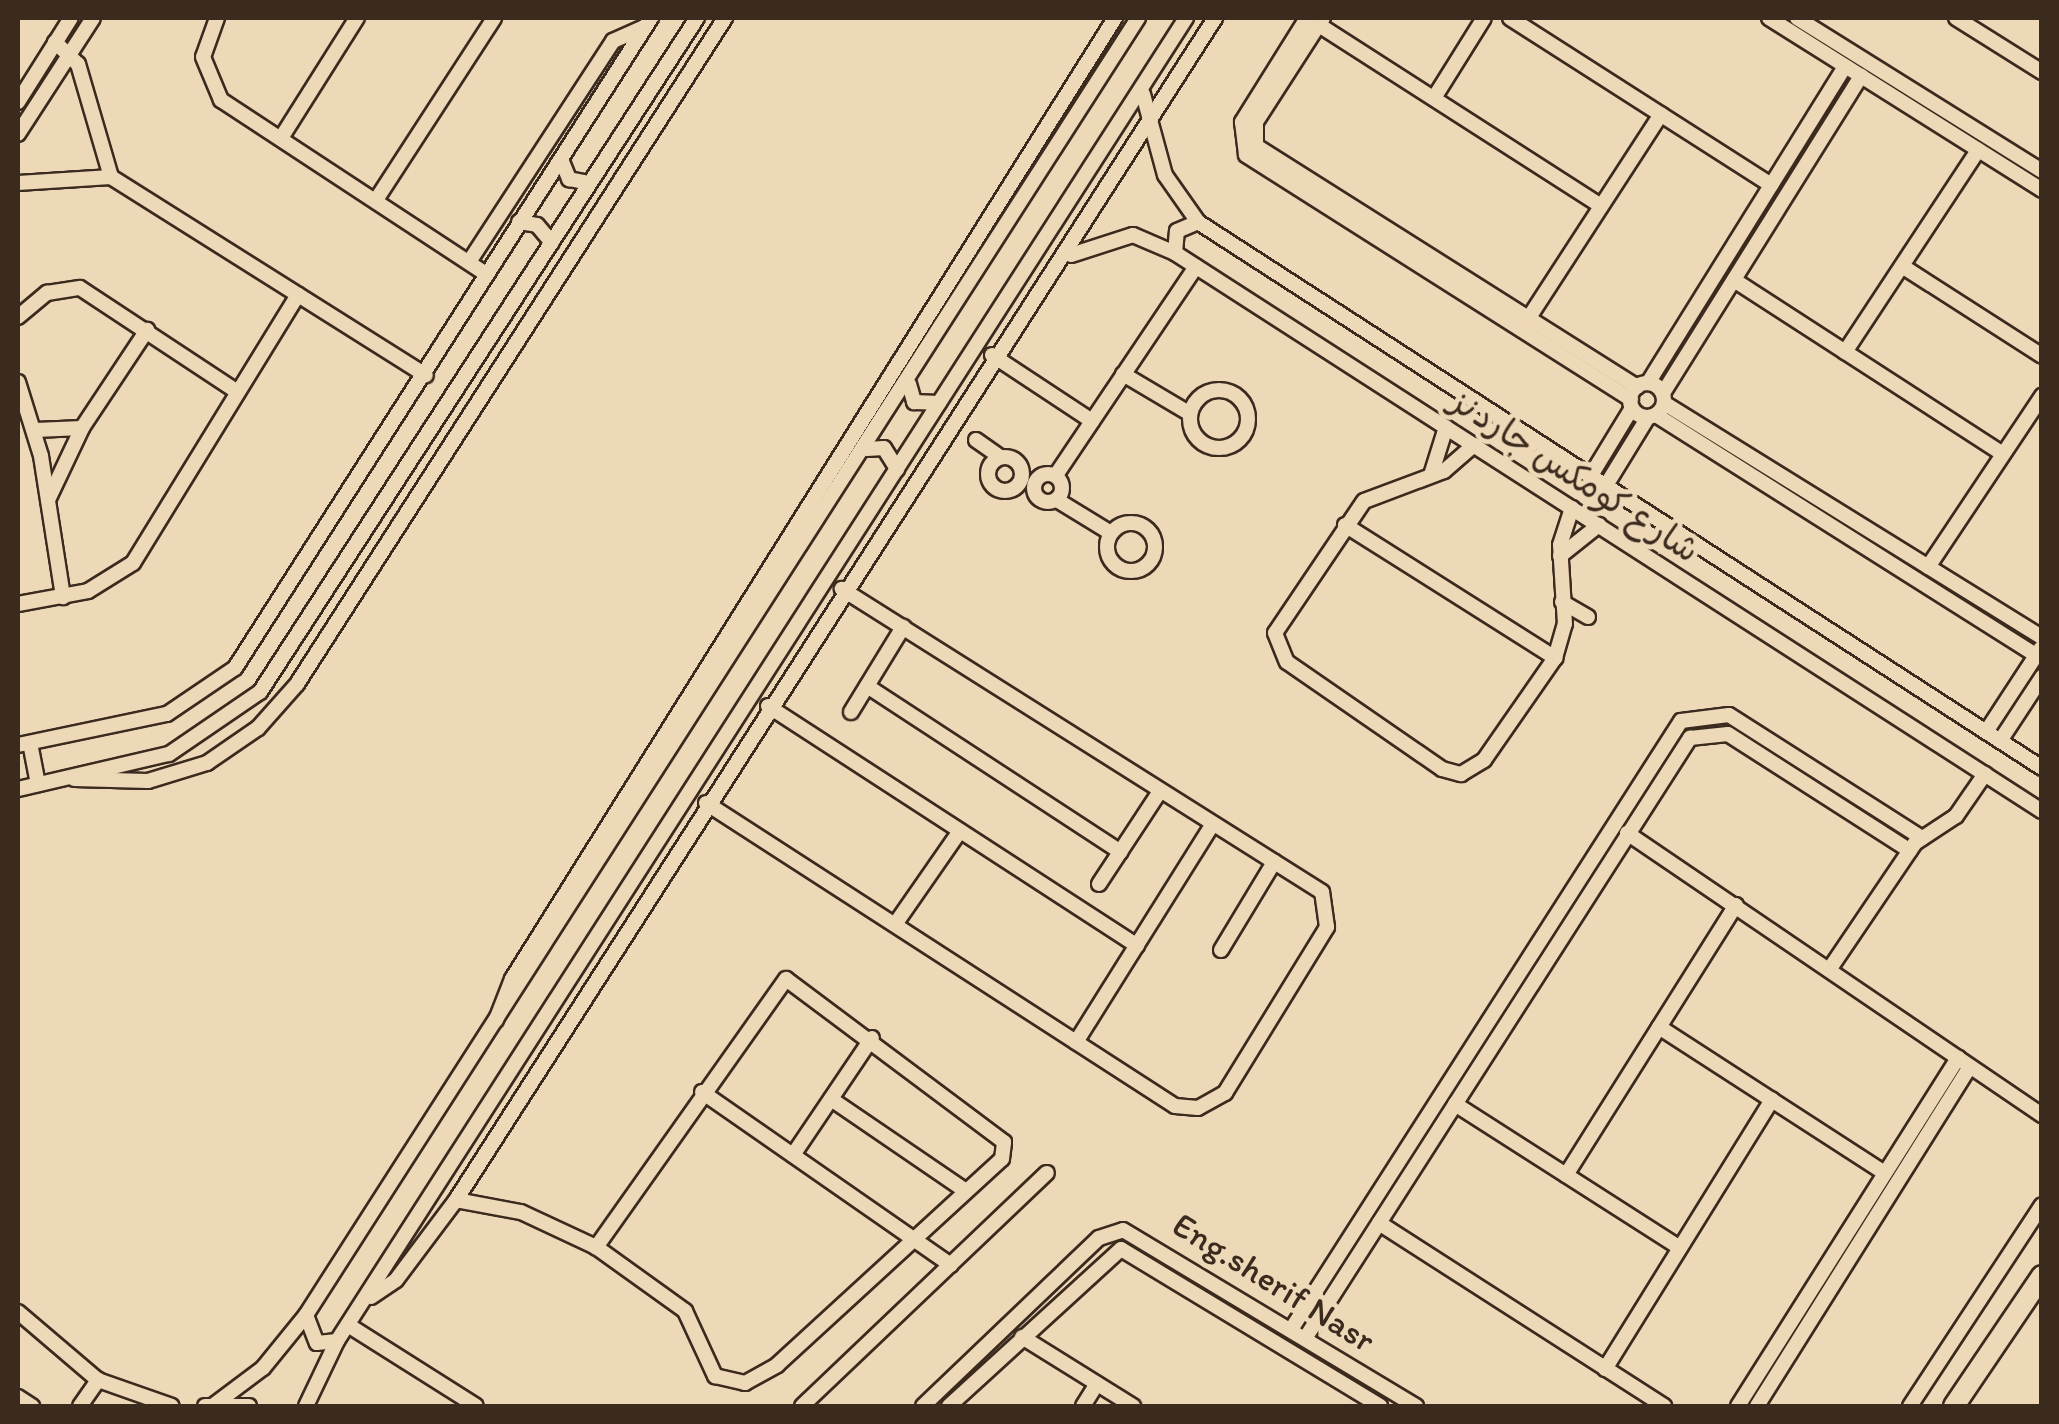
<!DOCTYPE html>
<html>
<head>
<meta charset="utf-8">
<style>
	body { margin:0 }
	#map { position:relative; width:2059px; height:1424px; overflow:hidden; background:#edd8b7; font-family:Itim,"Playpen Sans Arabic",sans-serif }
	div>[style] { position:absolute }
	.roads { filter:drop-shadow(2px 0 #3b2a1e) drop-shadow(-2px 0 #3b2a1e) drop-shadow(0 2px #3b2a1e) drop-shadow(0 -2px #3b2a1e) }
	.minor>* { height:14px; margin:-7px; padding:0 7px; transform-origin:7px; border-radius:7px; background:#edd8b7 }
	.minor>.ring { margin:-7px; padding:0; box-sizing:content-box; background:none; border:14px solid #edd8b7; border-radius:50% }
	.secondary>* { height:20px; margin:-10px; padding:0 10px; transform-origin:10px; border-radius:10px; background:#edd8b7 }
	span { translate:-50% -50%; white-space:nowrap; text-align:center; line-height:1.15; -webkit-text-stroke:10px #edd8b7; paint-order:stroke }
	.street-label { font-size:35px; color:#3b2a1e }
	.frame { position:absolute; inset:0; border:20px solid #3b2a1e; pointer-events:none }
</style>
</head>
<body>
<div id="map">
	<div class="roads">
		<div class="minor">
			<div style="left:217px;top:18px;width:41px;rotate:109.7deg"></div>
			<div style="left:203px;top:57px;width:47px;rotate:67.3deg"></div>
			<div style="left:221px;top:100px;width:318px;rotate:33.3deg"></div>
			<div style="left:1307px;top:18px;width:123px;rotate:122deg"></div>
			<div style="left:1242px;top:122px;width:33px;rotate:83deg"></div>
			<div style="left:1246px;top:155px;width:456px;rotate:32.4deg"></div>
			<div style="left:1323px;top:18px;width:124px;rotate:122.8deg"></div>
			<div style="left:1256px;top:122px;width:24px;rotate:90deg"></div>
			<div style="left:1256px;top:146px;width:451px;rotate:32.3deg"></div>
			<div style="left:1510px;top:18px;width:310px;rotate:32.6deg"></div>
			<div style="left:1769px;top:18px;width:323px;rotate:32.2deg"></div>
			<div style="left:1797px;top:18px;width:289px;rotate:32deg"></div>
			<div style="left:1956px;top:18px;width:102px;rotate:32.1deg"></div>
			<div style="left:1319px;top:25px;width:335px;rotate:32.7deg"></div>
			<div style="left:55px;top:42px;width:32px;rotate:44deg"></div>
			<div style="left:78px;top:64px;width:118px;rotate:73.7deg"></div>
			<div style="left:1143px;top:94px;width:84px;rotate:74.8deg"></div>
			<div style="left:1165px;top:175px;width:57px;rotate:54.9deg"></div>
			<div style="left:1198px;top:222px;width:1005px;rotate:32.9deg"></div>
			<div style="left:1434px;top:98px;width:94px;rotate:-58deg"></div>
			<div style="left:18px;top:102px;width:99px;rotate:-57.8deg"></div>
			<div style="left:18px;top:134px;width:138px;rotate:-57.1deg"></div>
			<div style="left:281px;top:138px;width:142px;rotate:-57.7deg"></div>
			<div style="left:561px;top:159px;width:22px;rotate:68deg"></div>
			<div style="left:569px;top:179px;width:21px;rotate:11deg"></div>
			<div style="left:18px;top:183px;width:93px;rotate:-3.7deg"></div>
			<div style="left:111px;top:177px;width:372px;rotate:32.2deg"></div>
			<div style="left:376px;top:200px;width:217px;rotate:-57deg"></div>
			<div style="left:519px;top:222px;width:18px;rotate:9deg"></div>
			<div style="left:537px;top:225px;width:23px;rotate:50deg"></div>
			<div style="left:1175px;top:253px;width:22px;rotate:-85deg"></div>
			<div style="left:1177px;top:231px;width:23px;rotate:-23deg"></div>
			<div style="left:1071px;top:255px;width:65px;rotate:-17.9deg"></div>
			<div style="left:1133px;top:235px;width:46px;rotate:23.2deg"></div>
			<div style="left:1175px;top:253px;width:1031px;rotate:32.77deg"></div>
			<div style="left:469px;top:262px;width:264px;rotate:-56.9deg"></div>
			<div style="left:613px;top:41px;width:35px;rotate:-24deg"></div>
			<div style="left:1902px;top:266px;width:166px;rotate:32.7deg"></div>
			<div style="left:1734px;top:280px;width:320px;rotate:32.9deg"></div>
			<div style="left:18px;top:317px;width:38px;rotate:-40deg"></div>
			<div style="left:47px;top:293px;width:33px;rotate:-9deg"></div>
			<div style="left:80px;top:288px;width:189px;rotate:33.4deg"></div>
			<div style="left:1528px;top:319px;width:244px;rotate:-57deg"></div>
			<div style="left:1845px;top:352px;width:242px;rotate:-56.6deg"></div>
			<div style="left:992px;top:355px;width:120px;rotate:33.4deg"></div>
			<div style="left:1123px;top:374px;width:74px;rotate:30.7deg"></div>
			<div style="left:18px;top:382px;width:77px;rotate:72.7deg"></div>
			<div style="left:41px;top:456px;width:143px;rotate:81.1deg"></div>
			<div style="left:1648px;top:383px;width:373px;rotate:-58.1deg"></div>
			<div class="ring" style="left:1630px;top:383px;width:20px;height:20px"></div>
			<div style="left:909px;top:384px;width:19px;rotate:74deg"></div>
			<div style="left:914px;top:402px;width:25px;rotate:2deg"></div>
			<div class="ring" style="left:1190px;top:390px;width:44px;height:44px"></div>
			<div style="left:1663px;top:393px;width:374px;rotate:-58deg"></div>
			<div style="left:1664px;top:403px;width:445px;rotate:31.8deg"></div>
			<div style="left:1656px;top:415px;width:449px;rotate:32.3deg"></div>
			<div style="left:35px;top:430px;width:47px;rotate:-2.4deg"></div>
			<div style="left:82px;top:428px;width:118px;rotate:-56.4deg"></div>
			<div style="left:976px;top:440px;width:29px;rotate:35deg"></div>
			<div style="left:1474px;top:445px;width:40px;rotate:139deg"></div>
			<div style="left:1444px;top:471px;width:85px;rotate:159.4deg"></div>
			<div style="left:1364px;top:501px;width:159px;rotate:124deg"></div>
			<div style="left:1275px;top:633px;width:31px;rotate:68deg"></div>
			<div style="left:1287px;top:662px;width:188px;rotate:34.6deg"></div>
			<div style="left:1442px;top:769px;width:20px;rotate:15deg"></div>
			<div style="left:1461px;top:774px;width:27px;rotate:-31deg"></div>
			<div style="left:1484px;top:760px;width:124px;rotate:-55.2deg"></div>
			<div style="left:1555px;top:658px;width:35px;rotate:-74deg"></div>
			<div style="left:1565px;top:624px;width:79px;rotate:-93.6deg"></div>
			<div style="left:1560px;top:545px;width:39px;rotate:-72deg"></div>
			<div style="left:867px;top:449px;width:17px;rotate:-3deg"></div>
			<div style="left:884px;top:448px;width:25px;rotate:58deg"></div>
			<div class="ring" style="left:988px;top:457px;width:20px;height:20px"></div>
			<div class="ring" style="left:1034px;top:474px;width:14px;height:14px"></div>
			<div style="left:1056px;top:475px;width:251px;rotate:-56.1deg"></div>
			<div style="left:1431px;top:475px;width:50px;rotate:-72.6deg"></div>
			<div style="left:1590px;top:477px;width:81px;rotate:-58.7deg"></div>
			<div style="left:1605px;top:487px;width:82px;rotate:-58.4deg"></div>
			<div style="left:48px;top:500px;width:80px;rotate:-64.7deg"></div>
			<div style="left:1057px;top:500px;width:57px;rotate:31.5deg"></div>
			<div class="ring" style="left:1107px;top:523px;width:34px;height:34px"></div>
			<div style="left:1345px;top:525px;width:249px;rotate:32.3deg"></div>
			<div style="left:1560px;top:556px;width:50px;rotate:-38.5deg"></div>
			<div style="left:1928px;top:567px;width:206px;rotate:-56.3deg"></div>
			<div style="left:1562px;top:602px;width:30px;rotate:30deg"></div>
			<div style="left:18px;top:604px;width:71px;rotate:-10.5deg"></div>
			<div style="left:88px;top:591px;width:53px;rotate:-31.9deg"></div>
			<div style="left:133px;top:563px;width:315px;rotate:-58.4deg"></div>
			<div style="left:867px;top:686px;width:303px;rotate:33.2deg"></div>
			<div style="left:768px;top:706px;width:440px;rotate:33deg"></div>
			<div style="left:851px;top:712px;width:100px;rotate:-58.5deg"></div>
			<div style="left:1986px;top:732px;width:100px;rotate:-56.8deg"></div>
			<div style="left:2000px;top:741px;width:77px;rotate:-56.7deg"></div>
			<div style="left:30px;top:743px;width:42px;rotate:79deg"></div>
			<div style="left:18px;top:745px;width:152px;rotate:-11.8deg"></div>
			<div style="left:167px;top:714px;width:82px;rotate:-34.1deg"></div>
			<div style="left:235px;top:668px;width:772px;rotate:-57.38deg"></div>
			<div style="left:74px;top:779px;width:74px;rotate:1.5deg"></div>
			<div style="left:148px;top:781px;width:62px;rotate:-17deg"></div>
			<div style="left:207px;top:763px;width:62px;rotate:-34.5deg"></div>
			<div style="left:258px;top:728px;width:59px;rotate:-48.4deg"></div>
			<div style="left:297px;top:684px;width:792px;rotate:-57.27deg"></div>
			<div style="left:18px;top:789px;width:155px;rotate:-13.1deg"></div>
			<div style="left:169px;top:754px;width:110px;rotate:-34.3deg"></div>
			<div style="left:260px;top:692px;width:803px;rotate:-57.04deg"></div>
			<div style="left:706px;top:803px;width:558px;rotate:32.86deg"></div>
			<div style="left:1175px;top:1106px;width:23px;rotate:5deg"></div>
			<div style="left:1198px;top:1108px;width:31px;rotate:-29deg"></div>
			<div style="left:1225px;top:1093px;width:195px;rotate:-58.4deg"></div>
			<div style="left:1327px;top:927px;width:35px;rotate:-98deg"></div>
			<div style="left:1322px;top:892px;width:568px;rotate:-147.74deg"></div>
			<div style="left:1627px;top:833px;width:502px;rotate:34.2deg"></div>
			<div style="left:1099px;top:884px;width:111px;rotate:-56.7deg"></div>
			<div style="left:896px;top:923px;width:112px;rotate:-55.2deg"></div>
			<div style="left:1221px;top:950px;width:103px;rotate:-58.9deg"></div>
			<div style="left:1831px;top:967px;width:150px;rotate:-55.9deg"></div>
			<div style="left:1915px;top:843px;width:49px;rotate:-33.4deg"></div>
			<div style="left:1956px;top:816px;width:51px;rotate:-55.4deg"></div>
			<div style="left:496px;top:1020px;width:44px;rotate:-68.7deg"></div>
			<div style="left:512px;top:979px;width:1135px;rotate:-57.89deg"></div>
			<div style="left:1659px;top:1027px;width:269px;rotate:32.9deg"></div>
			<div style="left:1076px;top:1042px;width:257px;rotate:-57.9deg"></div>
			<div style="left:702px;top:1092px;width:303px;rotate:34.8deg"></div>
			<div style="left:831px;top:1099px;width:163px;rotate:34.3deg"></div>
			<div style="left:1455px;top:1104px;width:267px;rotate:32.6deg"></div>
			<div style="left:793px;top:1155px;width:141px;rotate:-56deg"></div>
			<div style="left:1566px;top:1175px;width:319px;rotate:-57.8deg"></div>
			<div style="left:456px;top:1200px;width:66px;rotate:10.5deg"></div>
			<div style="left:521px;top:1212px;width:83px;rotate:25deg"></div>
			<div style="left:596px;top:1247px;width:110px;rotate:35.7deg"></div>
			<div style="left:685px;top:1311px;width:72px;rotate:65.2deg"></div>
			<div style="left:715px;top:1376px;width:31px;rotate:13deg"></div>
			<div style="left:745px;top:1383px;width:37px;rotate:-29deg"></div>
			<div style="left:777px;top:1365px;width:305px;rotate:-42.5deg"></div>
			<div style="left:1002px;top:1159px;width:17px;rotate:-83deg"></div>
			<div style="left:1004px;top:1142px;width:272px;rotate:-143.2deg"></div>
			<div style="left:786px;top:979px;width:329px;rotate:125.3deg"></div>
			<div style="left:1379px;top:1223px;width:339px;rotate:32.7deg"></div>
			<div style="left:371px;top:1297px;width:30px;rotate:-34deg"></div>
			<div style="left:396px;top:1280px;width:100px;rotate:-53.1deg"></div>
			<div style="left:456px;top:1200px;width:1405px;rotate:-57.29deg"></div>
			<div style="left:18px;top:1312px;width:105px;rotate:40.4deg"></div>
			<div style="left:98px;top:1380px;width:78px;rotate:19.4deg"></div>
			<div style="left:306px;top:1315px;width:30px;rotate:69deg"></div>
			<div style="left:317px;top:1343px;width:20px;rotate:-6deg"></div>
			<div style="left:348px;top:1325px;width:151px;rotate:32.3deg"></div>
			<div style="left:1292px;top:1328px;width:721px;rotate:-57.35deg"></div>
			<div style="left:1681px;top:721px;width:48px;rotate:-7.1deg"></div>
			<div style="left:1729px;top:715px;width:229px;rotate:32.5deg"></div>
			<div style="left:1022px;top:1337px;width:131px;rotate:31.9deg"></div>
			<div style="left:1306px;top:1337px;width:712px;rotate:-57.34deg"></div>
			<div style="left:1690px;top:738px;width:38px;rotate:-6deg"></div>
			<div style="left:1728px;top:734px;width:216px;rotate:32.7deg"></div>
			<div style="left:1605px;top:1369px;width:317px;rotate:-58.2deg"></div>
			<div style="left:18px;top:1397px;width:17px;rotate:33deg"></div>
			<div style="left:215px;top:1404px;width:60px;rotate:-36.9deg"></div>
			<div style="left:263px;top:1368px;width:68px;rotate:-50.9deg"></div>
			<div style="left:306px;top:1315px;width:1541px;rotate:-57.32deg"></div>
			<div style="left:80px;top:1406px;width:32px;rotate:-55deg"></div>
			<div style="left:205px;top:1406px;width:44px"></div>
			<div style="left:306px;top:1406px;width:72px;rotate:-64.5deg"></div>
			<div style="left:337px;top:1341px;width:1572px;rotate:-57.31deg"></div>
			<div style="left:802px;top:1406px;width:338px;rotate:-43.6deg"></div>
			<div style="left:923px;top:1406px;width:243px;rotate:-43.7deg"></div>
			<div style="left:1099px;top:1238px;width:25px;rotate:-18deg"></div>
			<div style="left:1123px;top:1230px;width:342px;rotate:31deg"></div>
			<div style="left:949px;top:1406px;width:233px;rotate:-42.4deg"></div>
			<div style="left:1121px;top:1249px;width:303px;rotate:31.2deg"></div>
			<div style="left:1083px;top:1406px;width:26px;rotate:-58deg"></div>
			<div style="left:1738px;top:1406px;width:412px;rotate:-57.7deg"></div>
			<div style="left:1757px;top:1406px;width:400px;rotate:-57.9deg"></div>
			<div style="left:1910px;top:1406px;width:240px;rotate:-56.7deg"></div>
		</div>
		<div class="secondary">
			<div style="left:1954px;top:1406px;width:157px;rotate:-55.9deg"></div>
		</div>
	</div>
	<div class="street-label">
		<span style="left:1575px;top:475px;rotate:33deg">شارع كومكس جاردنز</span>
		<span style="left:1274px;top:1282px;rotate:32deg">Eng.sherif Nasr</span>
	</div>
	<div class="frame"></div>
</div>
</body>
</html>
